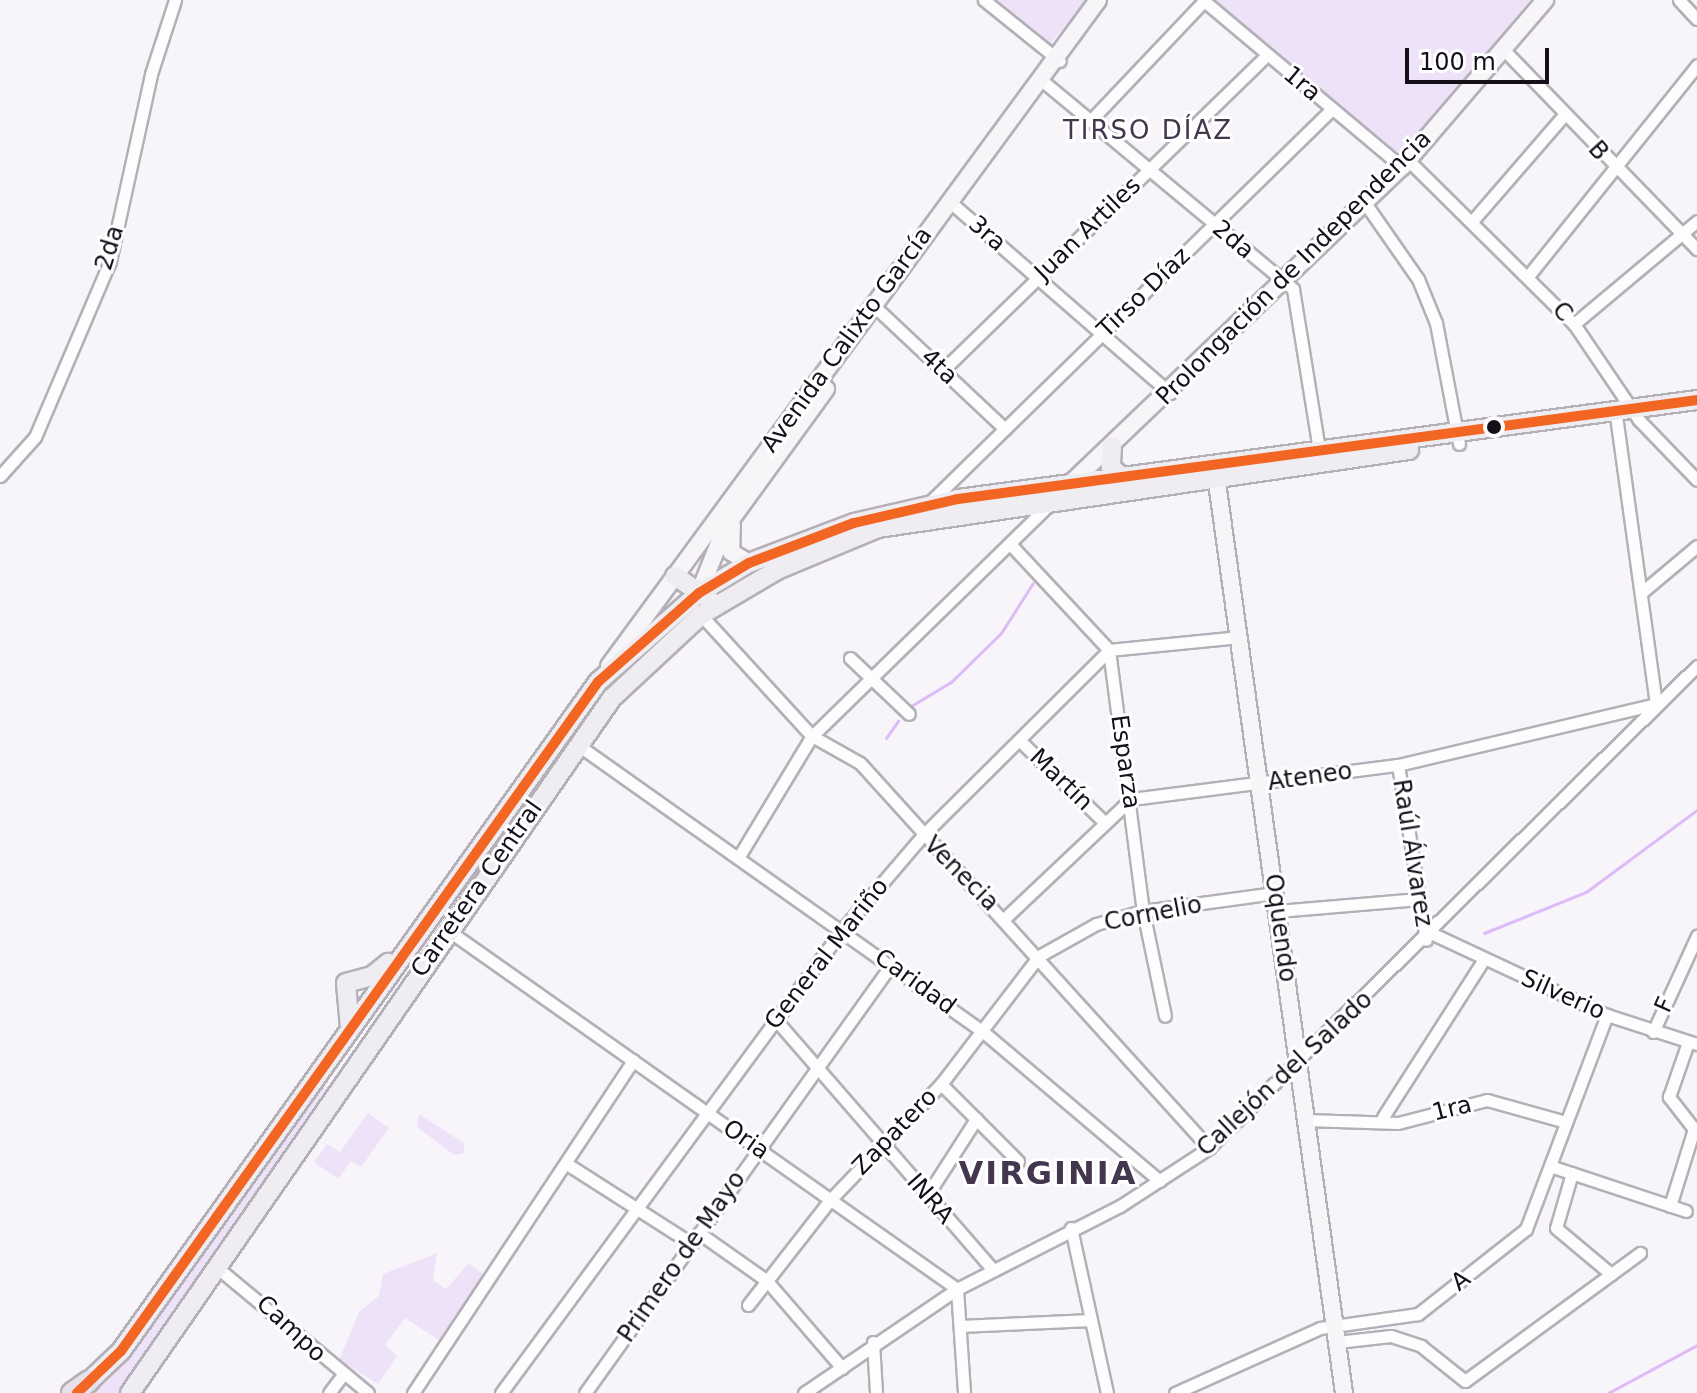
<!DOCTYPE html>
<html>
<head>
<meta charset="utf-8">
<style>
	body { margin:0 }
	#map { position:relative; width:1697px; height:1393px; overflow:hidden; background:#f7f4fa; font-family:"DejaVu Sans",sans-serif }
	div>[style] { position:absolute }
	.green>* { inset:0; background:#eee2f8 }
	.stream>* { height:3px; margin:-1.5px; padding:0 1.5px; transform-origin:1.5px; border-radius:1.5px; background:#dcbbf7 }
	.roads { filter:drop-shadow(2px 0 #b4b0b8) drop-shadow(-2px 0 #b4b0b8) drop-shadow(0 2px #b4b0b8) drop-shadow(0 -2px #b4b0b8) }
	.street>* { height:11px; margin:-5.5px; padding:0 5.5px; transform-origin:5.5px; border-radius:5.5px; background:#fefdfe }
	.secondary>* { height:16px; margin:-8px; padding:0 8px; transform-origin:8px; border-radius:8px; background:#f7f5f8 }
	.primary>* { height:18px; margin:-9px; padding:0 9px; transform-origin:9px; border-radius:9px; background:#efecf2 }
	.highway>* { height:20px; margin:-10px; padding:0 10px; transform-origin:10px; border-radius:10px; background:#e5e0e9 }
	.bus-1>* { height:10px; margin:-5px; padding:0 5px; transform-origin:5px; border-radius:5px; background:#f26522 }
	.dots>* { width:22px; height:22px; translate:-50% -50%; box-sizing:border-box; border:4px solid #fff; border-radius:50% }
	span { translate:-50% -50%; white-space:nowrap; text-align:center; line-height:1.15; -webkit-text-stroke:6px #fff; paint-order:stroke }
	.street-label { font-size:24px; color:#140f19 }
	.neighbourhood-label { font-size:26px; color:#43364e; letter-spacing:2px }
	.district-label { font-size:32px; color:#43364e; font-weight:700; letter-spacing:2px }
	.scale { position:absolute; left:1405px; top:48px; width:144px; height:36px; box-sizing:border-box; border:4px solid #140f19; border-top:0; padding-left:10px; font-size:24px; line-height:28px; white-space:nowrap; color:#140f19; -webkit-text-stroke:6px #fff; paint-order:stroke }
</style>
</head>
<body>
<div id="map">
	<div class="green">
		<div style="clip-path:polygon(993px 0,1087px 0,1049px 45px)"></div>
		<div style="clip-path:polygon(1214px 0,1530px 0,1399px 158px)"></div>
		<div style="clip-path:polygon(684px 616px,614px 685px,495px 850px,509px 817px,574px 725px)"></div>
		<div style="clip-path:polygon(339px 1058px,323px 1093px,119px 1393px,92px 1393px,125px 1362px)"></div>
		<div style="clip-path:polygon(368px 1113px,389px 1128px,361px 1167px,351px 1161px,338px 1179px,314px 1162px,327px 1144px,340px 1152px)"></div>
		<div style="clip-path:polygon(419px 1114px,464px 1143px,464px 1153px,454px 1155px,417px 1127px)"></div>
		<div style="clip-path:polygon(437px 1253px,433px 1280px,446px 1289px,469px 1263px,484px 1275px,439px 1340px,405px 1318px,385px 1345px,397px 1356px,378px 1384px,339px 1360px,359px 1312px,379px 1296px,383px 1274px)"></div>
	</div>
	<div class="stream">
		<div style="left:911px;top:706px;width:47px;rotate:-31deg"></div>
		<div style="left:951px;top:682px;width:70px;rotate:-44.4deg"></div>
		<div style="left:1001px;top:633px;width:59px;rotate:-57.4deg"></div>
		<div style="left:886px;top:738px;width:21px;rotate:-55deg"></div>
		<div style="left:1484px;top:933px;width:110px;rotate:-21.9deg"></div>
		<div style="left:1586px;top:892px;width:138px;rotate:-36.5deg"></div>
		<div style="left:1608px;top:1393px;width:101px;rotate:-28.3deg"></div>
	</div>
	<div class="roads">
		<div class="street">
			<div style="left:984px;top:0;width:97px;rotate:38.8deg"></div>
			<div style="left:1203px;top:0;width:260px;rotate:40deg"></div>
			<div style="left:1679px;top:0;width:26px;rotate:47deg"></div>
			<div style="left:1503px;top:49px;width:279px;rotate:45.9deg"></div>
			<div style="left:1039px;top:78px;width:330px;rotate:39.7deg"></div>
			<div style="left:1293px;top:289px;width:169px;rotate:80.8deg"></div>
			<div style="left:1091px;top:120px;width:164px;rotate:-46.5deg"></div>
			<div style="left:1408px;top:160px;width:233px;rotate:44.7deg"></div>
			<div style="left:1574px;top:324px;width:116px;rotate:55.9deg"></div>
			<div style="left:1639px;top:420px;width:83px;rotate:46deg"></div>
			<div style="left:949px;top:201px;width:293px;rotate:41deg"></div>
			<div style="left:1365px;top:203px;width:93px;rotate:55.1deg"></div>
			<div style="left:1418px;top:279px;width:48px;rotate:67.8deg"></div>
			<div style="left:1436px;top:323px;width:123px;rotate:79.2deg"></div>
			<div style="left:1474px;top:219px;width:139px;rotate:-49.1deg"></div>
			<div style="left:1529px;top:275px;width:269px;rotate:-51.3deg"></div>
			<div style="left:873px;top:305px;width:181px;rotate:43.2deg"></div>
			<div style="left:1574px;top:324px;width:160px;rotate:-39.9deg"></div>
			<div style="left:943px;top:370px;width:452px;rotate:-44.2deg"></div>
			<div style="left:0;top:476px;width:52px;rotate:-48.1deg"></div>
			<div style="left:35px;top:437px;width:191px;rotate:-66.9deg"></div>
			<div style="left:110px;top:261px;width:191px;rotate:-77.6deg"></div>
			<div style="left:151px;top:74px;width:78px;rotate:-72deg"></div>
			<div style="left:927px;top:505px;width:566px;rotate:-44.36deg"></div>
			<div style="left:1011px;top:545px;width:144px;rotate:47deg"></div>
			<div style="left:1109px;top:650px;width:263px;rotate:82.6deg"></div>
			<div style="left:1143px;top:911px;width:107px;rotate:78.2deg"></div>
			<div style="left:1641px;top:593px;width:73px;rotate:-40deg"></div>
			<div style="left:701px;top:615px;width:164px;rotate:47.5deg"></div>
			<div style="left:812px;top:736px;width:55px;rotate:29.4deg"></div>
			<div style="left:860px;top:763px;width:520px;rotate:47.81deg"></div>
			<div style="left:850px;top:658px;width:81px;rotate:43.5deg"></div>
			<div style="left:1019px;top:740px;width:115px;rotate:43.9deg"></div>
			<div style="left:578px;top:745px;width:494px;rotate:35.3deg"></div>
			<div style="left:981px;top:1030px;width:234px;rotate:40.2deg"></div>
			<div style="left:1398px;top:765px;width:177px;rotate:80.9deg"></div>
			<div style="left:738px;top:858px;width:143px;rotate:-58.8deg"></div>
			<div style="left:812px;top:736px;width:332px;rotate:-44.3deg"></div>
			<div style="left:1277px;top:911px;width:143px;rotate:-4.8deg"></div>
			<div style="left:1005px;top:918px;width:173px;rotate:-43.4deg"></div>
			<div style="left:1131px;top:799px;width:269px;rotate:-7.3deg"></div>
			<div style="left:1398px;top:765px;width:265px;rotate:-13.3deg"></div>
			<div style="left:1656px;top:704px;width:297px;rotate:-97.9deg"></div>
			<div style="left:449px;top:931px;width:621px;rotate:35.17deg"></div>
			<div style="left:957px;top:1289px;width:104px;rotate:86.1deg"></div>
			<div style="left:1433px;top:934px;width:192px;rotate:25deg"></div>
			<div style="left:1607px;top:1015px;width:95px;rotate:17.9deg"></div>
			<div style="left:775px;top:1019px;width:331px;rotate:49deg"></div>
			<div style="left:1653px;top:1032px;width:106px;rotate:-65.4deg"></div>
			<div style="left:941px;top:1084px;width:109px;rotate:45deg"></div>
			<div style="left:1383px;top:1117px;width:188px;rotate:-57.4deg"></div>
			<div style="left:1306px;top:1120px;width:92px;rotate:1.9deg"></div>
			<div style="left:1398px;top:1123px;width:92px;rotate:-14.5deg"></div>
			<div style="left:1487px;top:1100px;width:82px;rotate:15.6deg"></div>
			<div style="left:567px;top:1164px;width:148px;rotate:32.6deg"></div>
			<div style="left:1550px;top:1166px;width:143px;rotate:18.3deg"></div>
			<div style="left:1572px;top:1173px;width:57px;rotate:106.2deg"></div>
			<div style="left:1556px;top:1228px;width:72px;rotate:39.9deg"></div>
			<div style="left:926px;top:1197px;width:93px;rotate:-57.3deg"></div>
			<div style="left:1670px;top:1206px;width:81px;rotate:-72.7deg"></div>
			<div style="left:1694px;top:1129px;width:41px;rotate:-128deg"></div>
			<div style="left:1669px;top:1097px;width:58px;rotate:-70.9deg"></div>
			<div style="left:1071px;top:1228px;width:169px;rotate:77.7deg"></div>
			<div style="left:699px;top:1233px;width:83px;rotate:35.2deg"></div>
			<div style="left:767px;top:1281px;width:115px;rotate:49.2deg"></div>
			<div style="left:214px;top:1265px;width:200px;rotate:39.7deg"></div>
			<div style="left:748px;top:1305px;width:133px;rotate:-52deg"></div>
			<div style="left:830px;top:1200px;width:161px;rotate:-46.3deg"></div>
			<div style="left:941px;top:1084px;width:161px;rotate:-52.6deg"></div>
			<div style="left:1039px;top:956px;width:65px;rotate:-29.3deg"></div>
			<div style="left:1096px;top:924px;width:49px;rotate:-15.5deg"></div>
			<div style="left:1143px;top:911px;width:133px;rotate:-7.8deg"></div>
			<div style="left:960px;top:1326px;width:131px;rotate:-2.6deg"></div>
			<div style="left:873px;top:1342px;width:51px;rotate:86.6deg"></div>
			<div style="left:1337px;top:1342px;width:54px;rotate:-6.3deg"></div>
			<div style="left:1391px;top:1336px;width:32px;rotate:18deg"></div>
			<div style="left:1421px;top:1346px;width:56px;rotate:38.5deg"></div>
			<div style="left:1465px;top:1381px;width:217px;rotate:-36.2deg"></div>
			<div style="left:329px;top:1393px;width:21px;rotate:-53deg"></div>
			<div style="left:413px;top:1393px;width:399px;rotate:-56.5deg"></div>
			<div style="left:501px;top:1393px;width:575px;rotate:-53.63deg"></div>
			<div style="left:842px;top:930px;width:125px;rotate:-49.5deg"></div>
			<div style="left:923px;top:835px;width:262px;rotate:-44.8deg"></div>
			<div style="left:1109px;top:650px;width:131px;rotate:-5.7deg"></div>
			<div style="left:585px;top:1393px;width:526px;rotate:-54.44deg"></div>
			<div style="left:804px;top:1393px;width:185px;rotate:-34.2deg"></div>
			<div style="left:957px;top:1289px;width:183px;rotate:-27deg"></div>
			<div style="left:1120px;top:1206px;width:106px;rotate:-33.1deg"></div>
			<div style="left:1209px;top:1148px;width:686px;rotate:-44.65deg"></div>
			<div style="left:1175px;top:1393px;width:159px;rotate:-24.1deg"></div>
			<div style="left:1320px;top:1328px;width:99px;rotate:-8.1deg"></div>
			<div style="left:1418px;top:1314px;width:137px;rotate:-38.2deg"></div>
			<div style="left:1526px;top:1229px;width:229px;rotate:-69.3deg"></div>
		</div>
		<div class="secondary">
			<div style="left:1215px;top:468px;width:934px;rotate:82.06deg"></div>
			<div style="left:1071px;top:483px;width:458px;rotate:-43.7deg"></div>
			<div style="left:1402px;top:167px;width:220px;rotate:-49.4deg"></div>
			<div style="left:732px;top:525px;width:27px;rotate:92deg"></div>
			<div style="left:731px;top:552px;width:21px;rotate:31deg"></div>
			<div style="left:699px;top:593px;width:70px;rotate:-68.2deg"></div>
			<div style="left:725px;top:528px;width:172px;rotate:-54deg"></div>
			<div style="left:609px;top:666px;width:826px;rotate:-53.71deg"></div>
		</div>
		<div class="primary">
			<div style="left:1112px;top:446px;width:21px;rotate:93deg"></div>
			<div style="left:1111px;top:467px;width:22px;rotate:43deg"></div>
			<div style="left:675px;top:576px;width:41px;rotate:34.1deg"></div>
			<div style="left:350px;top:1028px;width:45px;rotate:-95.1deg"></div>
			<div style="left:346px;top:983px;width:27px;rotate:-15deg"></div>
			<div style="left:372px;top:976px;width:21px;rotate:-39deg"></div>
			<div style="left:79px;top:1391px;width:58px;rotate:-43.6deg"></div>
			<div style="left:121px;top:1351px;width:822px;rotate:-54.51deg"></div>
			<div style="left:598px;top:682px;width:135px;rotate:-41.4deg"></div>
			<div style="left:699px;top:593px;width:58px;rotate:-31deg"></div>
			<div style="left:749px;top:563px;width:112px;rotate:-20.9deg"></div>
			<div style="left:854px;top:523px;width:107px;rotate:-13deg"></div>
			<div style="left:958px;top:499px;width:746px;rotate:-7.63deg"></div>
			<div style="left:130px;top:1393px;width:846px;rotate:-55.26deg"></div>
			<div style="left:612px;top:698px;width:122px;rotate:-43deg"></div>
			<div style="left:701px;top:615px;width:88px;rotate:-30.6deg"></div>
			<div style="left:777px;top:570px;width:109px;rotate:-22.6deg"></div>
			<div style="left:878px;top:528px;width:537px;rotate:-8.36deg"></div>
		</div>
		<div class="highway">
			<div style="left:72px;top:1393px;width:21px;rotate:-35deg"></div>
		</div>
	</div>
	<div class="bus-1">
		<div style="left:77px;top:1393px;width:61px;rotate:-43.7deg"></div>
		<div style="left:121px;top:1351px;width:822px;rotate:-54.51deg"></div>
		<div style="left:598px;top:682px;width:135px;rotate:-41.4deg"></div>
		<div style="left:699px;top:593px;width:58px;rotate:-31deg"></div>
		<div style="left:749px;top:563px;width:112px;rotate:-20.9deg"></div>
		<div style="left:854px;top:523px;width:107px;rotate:-13deg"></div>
		<div style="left:958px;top:499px;width:746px;rotate:-7.63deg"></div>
	</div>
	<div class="dots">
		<div style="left:1494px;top:427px;background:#140f19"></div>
	</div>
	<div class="street-label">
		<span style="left:1302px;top:84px;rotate:40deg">1ra</span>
		<span style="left:1598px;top:151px;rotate:48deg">B</span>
		<span style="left:1088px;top:229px;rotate:-44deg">Juan Artiles</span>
		<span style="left:987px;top:234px;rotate:41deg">3ra</span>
		<span style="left:1233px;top:240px;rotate:40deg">2da</span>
		<span style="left:110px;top:248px;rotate:-73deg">2da</span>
		<span style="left:1294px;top:268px;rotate:-45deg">Prolongación de Independencia</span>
		<span style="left:1144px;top:293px;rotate:-44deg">Tirso Díaz</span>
		<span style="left:1562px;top:312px;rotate:48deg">C</span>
		<span style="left:847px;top:340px;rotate:-54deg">Avenida Calixto García</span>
		<span style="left:939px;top:367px;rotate:43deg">4ta</span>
		<span style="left:1125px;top:762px;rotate:82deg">Esparza</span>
		<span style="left:1310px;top:777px;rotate:-8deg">Ateneo</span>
		<span style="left:1061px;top:780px;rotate:44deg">Martín</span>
		<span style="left:1412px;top:853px;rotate:81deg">Raúl Álvarez</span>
		<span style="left:961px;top:874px;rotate:45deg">Venecia</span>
		<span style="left:477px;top:889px;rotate:-55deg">Carretera Central</span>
		<span style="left:1153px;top:914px;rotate:-11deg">Cornelio</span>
		<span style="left:1280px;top:928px;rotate:82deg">Oquendo</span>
		<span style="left:827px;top:954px;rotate:-52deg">General Mariño</span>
		<span style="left:915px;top:982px;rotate:36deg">Caridad</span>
		<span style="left:1563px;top:995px;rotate:24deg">Silverio</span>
		<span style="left:1665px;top:1005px;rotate:-66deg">F</span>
		<span style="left:1285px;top:1074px;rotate:-43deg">Callejón del Salado</span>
		<span style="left:1452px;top:1109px;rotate:-14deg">1ra</span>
		<span style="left:895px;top:1132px;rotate:-46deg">Zapatero</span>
		<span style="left:746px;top:1140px;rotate:35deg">Oria</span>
		<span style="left:930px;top:1199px;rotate:49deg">INRA</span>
		<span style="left:682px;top:1257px;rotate:-55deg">Primero de Mayo</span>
		<span style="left:1461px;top:1281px;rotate:-38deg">A</span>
		<span style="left:291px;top:1329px;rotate:43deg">Campo</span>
	</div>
	<div class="neighbourhood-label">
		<span style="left:1148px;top:131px">TIRSO DÍAZ</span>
	</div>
	<div class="district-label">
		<span style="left:1048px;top:1173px">VIRGINIA</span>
	</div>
	<div class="scale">100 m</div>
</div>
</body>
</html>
